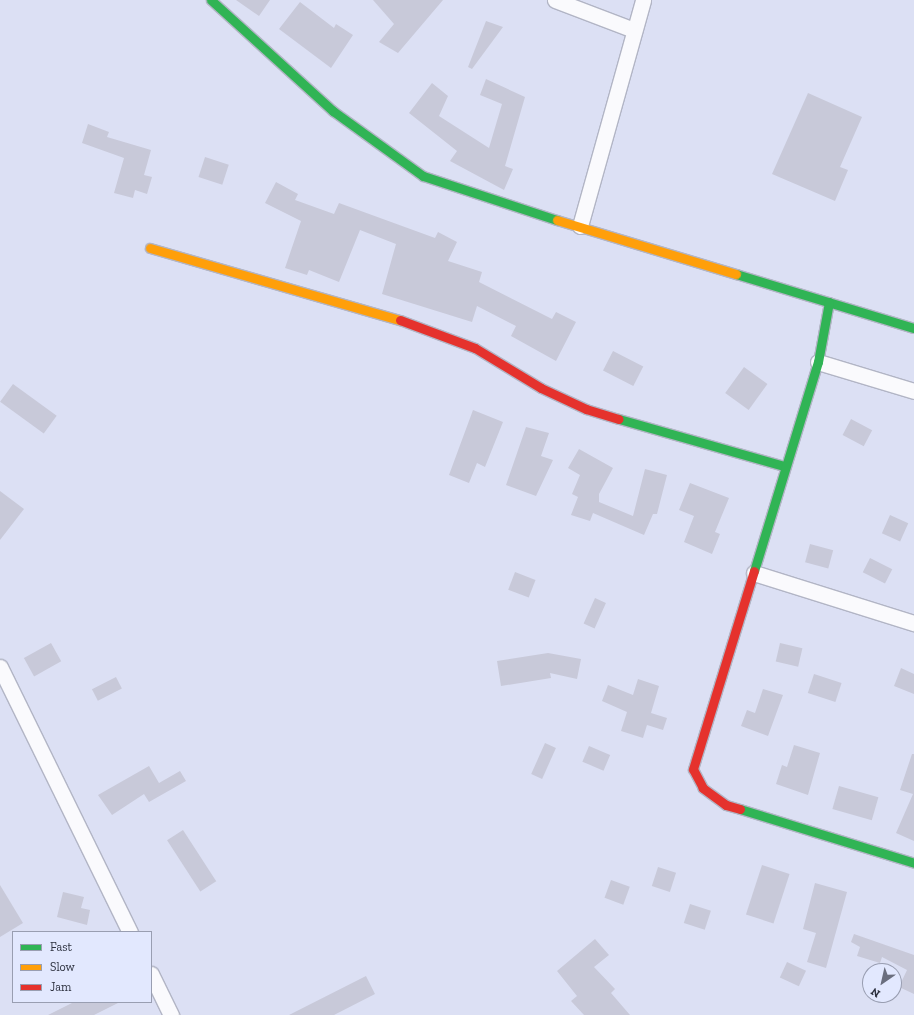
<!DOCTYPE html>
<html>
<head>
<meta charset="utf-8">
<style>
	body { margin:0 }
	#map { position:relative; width:914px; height:1015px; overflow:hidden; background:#dce0f4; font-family:"Zilla Slab",serif }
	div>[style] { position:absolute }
	.building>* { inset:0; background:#c8c9d9; transform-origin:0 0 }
	.roads { filter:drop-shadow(1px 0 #b2b5c5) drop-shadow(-1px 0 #b2b5c5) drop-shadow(0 1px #b2b5c5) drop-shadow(0 -1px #b2b5c5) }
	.street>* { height:15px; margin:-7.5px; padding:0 7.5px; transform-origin:7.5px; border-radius:7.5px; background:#fafafd }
	.fast>* { height:9px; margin:-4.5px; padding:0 4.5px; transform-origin:4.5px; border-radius:4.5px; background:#30b455 }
	.slow>* { height:9px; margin:-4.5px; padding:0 4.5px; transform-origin:4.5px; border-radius:4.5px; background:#ff9f0a }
	.jam>* { height:9px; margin:-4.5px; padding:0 4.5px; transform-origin:4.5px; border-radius:4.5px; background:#e5322d }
	span { translate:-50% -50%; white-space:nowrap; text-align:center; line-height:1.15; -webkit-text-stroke:4px #e2e8fe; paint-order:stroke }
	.legend { position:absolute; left:12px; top:931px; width:140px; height:72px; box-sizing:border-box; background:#e2e8fe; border:1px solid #999eb1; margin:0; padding:5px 7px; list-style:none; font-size:12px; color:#2c303e }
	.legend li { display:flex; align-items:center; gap:8px; height:20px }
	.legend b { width:20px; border:1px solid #999eb1 }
	.north { position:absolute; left:862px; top:963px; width:40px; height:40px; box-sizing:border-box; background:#e2e8fe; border:1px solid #999eb1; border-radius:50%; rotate:214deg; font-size:11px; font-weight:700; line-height:16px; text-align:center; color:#2c303e }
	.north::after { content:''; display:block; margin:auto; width:14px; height:18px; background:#6a6e7e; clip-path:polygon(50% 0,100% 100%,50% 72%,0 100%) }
</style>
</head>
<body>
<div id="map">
	<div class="building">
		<div style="clip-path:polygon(236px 0,270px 0,259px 16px)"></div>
		<div style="clip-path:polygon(373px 0,443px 0,398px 53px,379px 42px,394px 24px)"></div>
		<div style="clip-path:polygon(300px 2px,334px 28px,336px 24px,353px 35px,331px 68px,279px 29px)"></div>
		<div style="clip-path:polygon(486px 21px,503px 27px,472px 69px,468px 67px)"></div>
		<div style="clip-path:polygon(486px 79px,525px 97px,505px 166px,513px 169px,504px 190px,450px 161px,457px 151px,409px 113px,432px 83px,448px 96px,439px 116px,489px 148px,502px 104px,480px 95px)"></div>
		<div style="clip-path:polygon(808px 93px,862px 117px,840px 167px,848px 170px,835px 201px,772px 174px)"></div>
		<div style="clip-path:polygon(88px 124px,109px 132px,107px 137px,151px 150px,144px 175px,152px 177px,147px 194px,135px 190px,133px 198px,114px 193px,124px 158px,82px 143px)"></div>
		<div style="left:205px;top:157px;width:25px;height:21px;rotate:18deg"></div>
		<div style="clip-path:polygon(276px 182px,298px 194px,295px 200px,334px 214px,339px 203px,435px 238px,438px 232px,457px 242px,448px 261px,482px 272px,479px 282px,552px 319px,556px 312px,576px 322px,556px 361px,511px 336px,516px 326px,477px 306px,472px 322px,382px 294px,396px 244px,360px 230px,339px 282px,309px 270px,307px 275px,285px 268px,301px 221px,265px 203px)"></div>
		<div style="left:613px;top:351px;width:34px;height:22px;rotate:27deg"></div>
		<div style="left:744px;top:367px;width:29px;height:32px;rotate:36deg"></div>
		<div style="left:13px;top:384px;width:54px;height:22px;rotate:36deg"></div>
		<div style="clip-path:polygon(473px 410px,503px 422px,485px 467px,477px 463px,469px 483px,449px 475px)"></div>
		<div style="left:851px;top:419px;width:24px;height:18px;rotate:28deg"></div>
		<div style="clip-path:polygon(526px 427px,549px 433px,541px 456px,553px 460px,536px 496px,506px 485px)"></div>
		<div style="clip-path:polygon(579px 449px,613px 468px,599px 494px,599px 502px,633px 516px,645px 469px,667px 475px,657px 514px,653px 514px,644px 535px,593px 513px,590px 521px,571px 515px,578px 497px,572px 494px,580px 475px,568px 468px)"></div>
		<div style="clip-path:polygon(690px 483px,729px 498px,715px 532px,720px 534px,712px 554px,684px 542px,694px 516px,679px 510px)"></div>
		<div style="clip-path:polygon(0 491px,24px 509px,0 540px)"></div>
		<div style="left:890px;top:515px;width:20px;height:20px;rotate:24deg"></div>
		<div style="left:810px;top:544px;width:24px;height:19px;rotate:15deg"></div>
		<div style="left:870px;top:558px;width:25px;height:16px;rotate:27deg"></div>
		<div style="left:515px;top:572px;width:22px;height:19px;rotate:21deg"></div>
		<div style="left:595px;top:598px;width:12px;height:28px;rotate:24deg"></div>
		<div style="left:51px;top:643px;width:21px;height:31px;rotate:61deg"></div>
		<div style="left:780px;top:643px;width:23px;height:19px;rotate:13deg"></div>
		<div style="clip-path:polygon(548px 653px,581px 659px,577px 679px,550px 673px,551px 678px,501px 686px,497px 661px)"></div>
		<div style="clip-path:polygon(901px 668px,914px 674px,914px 694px,894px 686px)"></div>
		<div style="left:814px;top:674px;width:29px;height:20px;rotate:18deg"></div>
		<div style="left:116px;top:677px;width:13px;height:27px;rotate:63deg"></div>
		<div style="clip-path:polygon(638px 679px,659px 686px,651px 713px,667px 718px,663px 730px,647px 725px,643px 738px,621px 731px,627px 712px,602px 701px,608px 685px,633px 695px)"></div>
		<div style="clip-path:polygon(763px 689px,783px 695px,768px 736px,741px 726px,747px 710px,755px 713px)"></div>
		<div style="left:545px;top:743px;width:12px;height:34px;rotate:24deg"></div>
		<div style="clip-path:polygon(794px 745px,820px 753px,808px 795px,776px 784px,782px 765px,787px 767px)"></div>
		<div style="left:589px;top:746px;width:23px;height:17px;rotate:23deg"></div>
		<div style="clip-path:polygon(912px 754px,914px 754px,914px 841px,896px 833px,913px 794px,900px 790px)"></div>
		<div style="clip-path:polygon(149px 766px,159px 783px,180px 771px,186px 781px,149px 802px,144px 794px,112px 815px,98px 795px)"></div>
		<div style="left:839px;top:786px;width:41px;height:24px;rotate:16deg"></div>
		<div style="left:183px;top:830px;width:61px;height:19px;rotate:57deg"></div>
		<div style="left:762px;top:865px;width:29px;height:52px;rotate:18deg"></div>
		<div style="left:658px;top:867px;width:19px;height:20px;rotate:18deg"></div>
		<div style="left:611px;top:880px;width:20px;height:19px;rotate:20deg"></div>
		<div style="clip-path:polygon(815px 883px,847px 892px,826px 968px,807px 962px,816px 933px,803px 929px)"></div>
		<div style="clip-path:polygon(0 885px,23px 923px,0 937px)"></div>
		<div style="clip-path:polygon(63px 892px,84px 897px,81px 908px,90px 910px,87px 925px,57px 917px)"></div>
		<div style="left:690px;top:904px;width:22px;height:20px;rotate:18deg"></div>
		<div style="clip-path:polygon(854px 934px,914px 955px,914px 994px,899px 987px,907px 970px,882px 957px,880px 963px,857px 956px,860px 947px,851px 942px)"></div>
		<div style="clip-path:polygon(595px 939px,609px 955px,594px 967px,615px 989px,611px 993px,630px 1015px,584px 1015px,571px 1001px,577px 996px,557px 971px)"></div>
		<div style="left:787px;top:962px;width:21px;height:17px;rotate:25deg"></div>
		<div style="clip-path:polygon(366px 976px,375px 994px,334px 1015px,289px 1015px)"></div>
		<div style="clip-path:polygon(74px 1002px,120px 1002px,94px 1015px,48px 1015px)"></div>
	</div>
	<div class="roads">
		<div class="street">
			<div style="left:555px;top:0;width:85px;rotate:20.8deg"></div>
			<div style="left:580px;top:226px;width:235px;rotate:-74.4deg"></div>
			<div style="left:818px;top:362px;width:100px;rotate:16.8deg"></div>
			<div style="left:754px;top:573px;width:168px;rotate:17.4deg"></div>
			<div style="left:0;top:667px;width:295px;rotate:63.9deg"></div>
			<div style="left:151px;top:974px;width:46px;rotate:64deg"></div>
		</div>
		<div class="fast">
			<div style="left:211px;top:0;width:165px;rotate:42.3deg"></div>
			<div style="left:333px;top:111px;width:111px;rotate:35.8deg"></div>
			<div style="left:423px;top:176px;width:141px;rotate:18.2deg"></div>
			<div style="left:736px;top:274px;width:186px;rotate:16.9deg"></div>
			<div style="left:619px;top:419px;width:172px;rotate:15.9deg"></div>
			<div style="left:754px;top:571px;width:219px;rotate:-73deg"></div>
			<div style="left:818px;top:362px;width:61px;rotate:-79.6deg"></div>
			<div style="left:740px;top:809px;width:182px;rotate:17.2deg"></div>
		</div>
		<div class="slow">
			<div style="left:557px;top:220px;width:187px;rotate:16.8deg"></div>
			<div style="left:150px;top:248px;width:260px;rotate:16.1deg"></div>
		</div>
		<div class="jam">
			<div style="left:400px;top:320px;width:80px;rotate:20.5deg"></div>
			<div style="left:475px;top:348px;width:77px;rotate:31.2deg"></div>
			<div style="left:541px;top:388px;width:50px;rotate:25deg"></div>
			<div style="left:586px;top:409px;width:34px;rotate:17deg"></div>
			<div style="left:740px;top:809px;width:15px;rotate:-164deg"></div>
			<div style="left:726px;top:805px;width:29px;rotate:-144deg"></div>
			<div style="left:703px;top:788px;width:21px;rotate:-118deg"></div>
			<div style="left:693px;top:769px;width:207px;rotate:-72.9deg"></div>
		</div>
	</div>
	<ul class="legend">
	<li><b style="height:5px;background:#30b455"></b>Fast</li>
	<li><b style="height:5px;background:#ff9f0a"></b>Slow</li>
	<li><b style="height:5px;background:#e5322d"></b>Jam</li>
	</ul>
	<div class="north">N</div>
</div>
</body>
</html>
